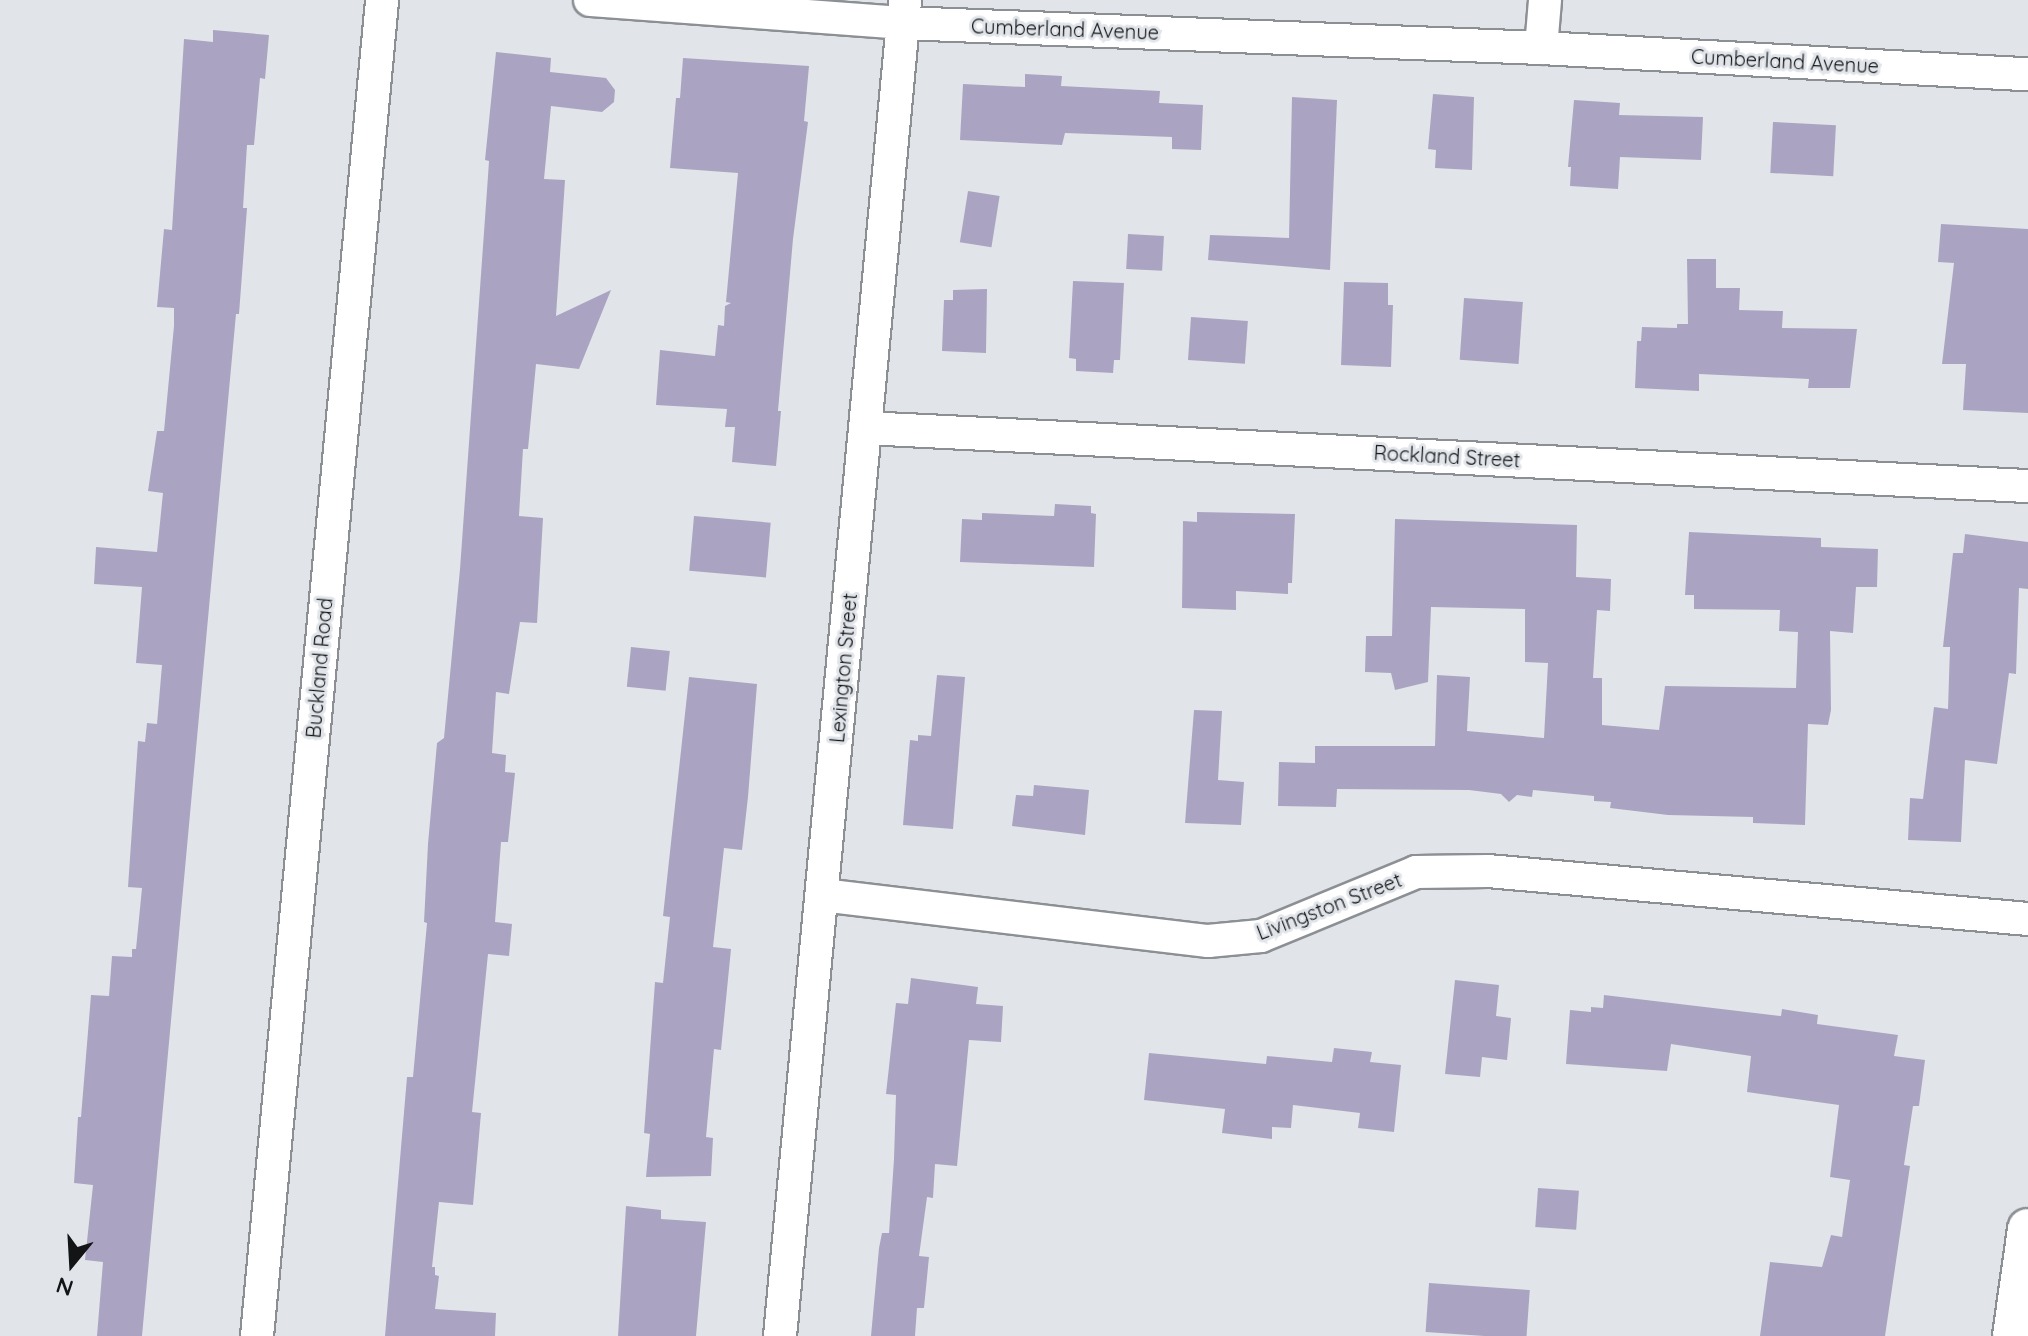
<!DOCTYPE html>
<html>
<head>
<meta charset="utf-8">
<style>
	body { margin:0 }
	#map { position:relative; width:2028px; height:1336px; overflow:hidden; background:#e1e5ea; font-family:Quicksand,sans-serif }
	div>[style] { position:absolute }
	.building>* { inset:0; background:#aaa4c2; transform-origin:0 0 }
	.roads { filter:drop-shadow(2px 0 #8c8f94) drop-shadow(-2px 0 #8c8f94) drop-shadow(0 2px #8c8f94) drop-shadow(0 -2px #8c8f94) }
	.minor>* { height:32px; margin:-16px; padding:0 16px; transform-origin:16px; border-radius:16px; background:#fff }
	.tertiary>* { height:40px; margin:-20px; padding:0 20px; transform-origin:20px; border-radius:20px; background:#fff }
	span { translate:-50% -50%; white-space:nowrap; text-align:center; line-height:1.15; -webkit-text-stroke:6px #e1e5ea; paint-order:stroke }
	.street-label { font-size:20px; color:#121416 }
	.north { position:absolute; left:32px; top:1224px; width:80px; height:80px; -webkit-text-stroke:6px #e1e5ea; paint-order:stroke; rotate:198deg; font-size:22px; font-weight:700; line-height:32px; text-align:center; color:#121416 }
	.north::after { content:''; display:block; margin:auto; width:28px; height:36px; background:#121416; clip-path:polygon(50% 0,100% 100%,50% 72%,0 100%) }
</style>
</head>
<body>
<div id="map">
	<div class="building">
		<div style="clip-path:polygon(213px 30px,269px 35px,265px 79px,260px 78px,254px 145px,247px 145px,243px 208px,247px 208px,239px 314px,236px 314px,142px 1336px,97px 1336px,103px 1262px,85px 1260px,93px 1185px,74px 1183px,78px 1117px,81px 1117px,91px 995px,109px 996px,112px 956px,132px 957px,132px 949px,136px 949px,142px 888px,128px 887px,138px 741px,145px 742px,147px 723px,157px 724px,162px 665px,136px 663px,142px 587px,94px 584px,96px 547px,157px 552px,163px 493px,148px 491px,157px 431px,164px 431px,174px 326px,174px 308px,157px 307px,164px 229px,172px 230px,184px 39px,213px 42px)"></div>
		<div style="clip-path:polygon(496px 52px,551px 58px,550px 72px,606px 78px,615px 90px,614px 102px,602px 112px,551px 106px,544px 179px,565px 180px,556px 316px,611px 290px,579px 369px,536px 364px,528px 449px,523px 449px,519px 516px,543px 518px,537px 623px,520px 622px,509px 694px,496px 692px,492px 753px,506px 755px,505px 772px,515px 773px,508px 842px,501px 842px,495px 922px,512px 924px,509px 956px,488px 954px,472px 1112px,481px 1113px,473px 1205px,439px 1202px,432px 1267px,435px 1267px,435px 1275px,439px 1276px,435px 1309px,496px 1313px,495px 1336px,385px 1336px,407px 1077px,413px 1077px,427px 923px,424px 922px,428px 844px,437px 743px,444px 738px,460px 569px,488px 176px,489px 161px,485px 160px)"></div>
		<div style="clip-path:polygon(683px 58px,809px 66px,804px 121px,808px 122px,793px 239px,778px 411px,781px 411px,776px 466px,732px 462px,735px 427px,725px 427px,727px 409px,656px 405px,660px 350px,715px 356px,718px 325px,724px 326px,725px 306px,731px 303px,726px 302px,738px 173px,670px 168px,676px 98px,680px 98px)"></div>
		<div style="clip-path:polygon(1025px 74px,1062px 76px,1061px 86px,1160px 91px,1159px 103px,1203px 105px,1201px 150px,1172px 149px,1172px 137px,1065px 133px,1062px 145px,960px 140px,963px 84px,1025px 87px)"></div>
		<div style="clip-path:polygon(1433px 94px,1474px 97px,1472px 170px,1435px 168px,1436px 150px,1428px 149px)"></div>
		<div style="clip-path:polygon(1292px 97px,1337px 100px,1330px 270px,1208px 260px,1210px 235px,1289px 238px)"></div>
		<div style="clip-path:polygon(1574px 100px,1620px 103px,1619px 115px,1703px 117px,1701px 160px,1620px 157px,1618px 189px,1570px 186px,1571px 167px,1568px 167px)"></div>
		<div style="left:1773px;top:122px;width:63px;height:51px;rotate:3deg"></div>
		<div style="left:968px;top:191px;width:32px;height:52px;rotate:9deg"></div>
		<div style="clip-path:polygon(1941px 224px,2028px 229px,2028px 413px,1963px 410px,1966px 364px,1942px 364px,1954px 263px,1938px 262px)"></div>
		<div style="left:1128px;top:234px;width:36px;height:35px;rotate:3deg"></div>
		<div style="clip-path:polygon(1687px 259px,1716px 259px,1716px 288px,1740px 288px,1739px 310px,1783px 311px,1782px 328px,1857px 329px,1850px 388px,1808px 388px,1809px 379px,1699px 374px,1699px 391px,1635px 388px,1637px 341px,1641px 341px,1642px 327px,1677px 328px,1677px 324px,1688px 324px)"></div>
		<div style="clip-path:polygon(1073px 281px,1124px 283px,1120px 360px,1114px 360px,1113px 373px,1076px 371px,1076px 359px,1069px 358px)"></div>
		<div style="clip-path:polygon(1344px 282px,1388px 283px,1388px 305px,1393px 305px,1391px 367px,1341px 365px)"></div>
		<div style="clip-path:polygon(987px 289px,986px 353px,942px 351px,944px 300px,953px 300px,953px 290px)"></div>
		<div style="left:1464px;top:298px;width:59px;height:62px;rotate:4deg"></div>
		<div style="left:1191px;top:317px;width:57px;height:43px;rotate:4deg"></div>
		<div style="clip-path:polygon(1055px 504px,1091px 506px,1091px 513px,1096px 514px,1094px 567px,960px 562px,962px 519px,982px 520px,982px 513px,1054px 516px)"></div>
		<div style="clip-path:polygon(1197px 512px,1295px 514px,1292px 583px,1288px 583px,1288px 594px,1236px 591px,1236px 610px,1182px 608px,1183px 521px,1197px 522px)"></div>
		<div style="left:694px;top:516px;width:77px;height:55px;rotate:5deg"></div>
		<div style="clip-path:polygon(1395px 519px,1577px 525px,1576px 577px,1611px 579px,1610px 611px,1597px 610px,1593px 678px,1602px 678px,1602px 725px,1659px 730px,1665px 686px,1796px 688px,1798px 632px,1779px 631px,1780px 610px,1694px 609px,1694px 595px,1685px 595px,1689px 532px,1821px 538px,1821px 547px,1878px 549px,1877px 587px,1856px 587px,1853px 633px,1830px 631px,1831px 710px,1828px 725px,1808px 724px,1805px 825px,1753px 823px,1753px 817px,1668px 815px,1610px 808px,1611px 802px,1594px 801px,1594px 796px,1533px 790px,1532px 797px,1517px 795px,1509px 802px,1501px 794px,1469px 790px,1337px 789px,1336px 807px,1278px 806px,1279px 762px,1315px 763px,1315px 746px,1435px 746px,1437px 675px,1470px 677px,1467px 731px,1544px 738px,1548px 663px,1525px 662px,1525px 609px,1431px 607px,1428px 682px,1395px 690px,1391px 673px,1365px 672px,1366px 636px,1392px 636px)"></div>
		<div style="clip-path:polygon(1965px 534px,2028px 542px,2028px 589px,2019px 588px,2016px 674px,2009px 673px,1997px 764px,1965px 760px,1961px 842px,1908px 840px,1910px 798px,1923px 799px,1934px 707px,1948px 709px,1950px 647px,1943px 647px,1953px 553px,1963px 553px)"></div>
		<div style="left:631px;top:647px;width:39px;height:40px;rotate:6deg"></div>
		<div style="clip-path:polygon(937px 675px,965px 677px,953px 829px,903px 825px,910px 740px,918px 741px,918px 735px,931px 736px)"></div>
		<div style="clip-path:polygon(689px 677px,757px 684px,748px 797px,742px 850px,724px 848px,713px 947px,731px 949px,721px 1050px,714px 1049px,706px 1137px,713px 1138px,711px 1176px,646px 1177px,650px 1134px,644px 1133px,655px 982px,663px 983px,670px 917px,663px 916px)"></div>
		<div style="clip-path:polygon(1194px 710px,1222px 711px,1218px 780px,1244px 782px,1241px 825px,1185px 823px)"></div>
		<div style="clip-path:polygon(1034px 785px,1089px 790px,1085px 835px,1012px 826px,1016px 795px,1033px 796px)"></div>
		<div style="clip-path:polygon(911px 978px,978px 987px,976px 1004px,1003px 1006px,1001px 1042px,969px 1040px,957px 1166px,935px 1164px,933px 1198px,927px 1197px,919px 1256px,929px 1257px,924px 1308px,917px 1308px,915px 1336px,871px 1336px,879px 1248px,882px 1233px,889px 1233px,894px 1159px,896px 1095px,886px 1094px,896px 1003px,908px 1004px)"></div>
		<div style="clip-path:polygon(1455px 980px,1499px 985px,1496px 1016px,1511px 1018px,1507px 1060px,1482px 1057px,1480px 1077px,1445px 1074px)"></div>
		<div style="clip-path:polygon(1604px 995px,1781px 1016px,1782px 1009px,1818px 1015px,1817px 1024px,1898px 1035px,1894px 1056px,1925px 1060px,1919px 1106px,1913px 1106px,1904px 1165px,1910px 1166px,1885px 1336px,1760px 1336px,1770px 1262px,1822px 1267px,1831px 1235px,1842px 1237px,1850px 1180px,1830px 1177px,1839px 1105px,1747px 1092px,1751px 1056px,1671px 1044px,1667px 1071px,1566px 1064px,1570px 1010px,1591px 1012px,1591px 1007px,1603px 1008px)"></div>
		<div style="clip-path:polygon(1334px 1048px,1372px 1052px,1370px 1062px,1401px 1065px,1394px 1132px,1358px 1128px,1360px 1113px,1293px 1105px,1291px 1128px,1272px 1127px,1272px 1139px,1222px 1133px,1225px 1109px,1144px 1100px,1149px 1053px,1266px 1064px,1267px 1056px,1332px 1062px)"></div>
		<div style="left:1538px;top:1188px;width:41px;height:39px;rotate:4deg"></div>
		<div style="clip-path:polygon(626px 1206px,661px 1210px,661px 1219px,706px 1222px,696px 1336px,618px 1336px)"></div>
		<div style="left:1429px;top:1283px;width:101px;height:49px;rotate:4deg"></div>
	</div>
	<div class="roads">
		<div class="minor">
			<div style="left:590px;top:0;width:313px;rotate:4.2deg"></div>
			<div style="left:902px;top:23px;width:639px;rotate:2.24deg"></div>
			<div style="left:1541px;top:48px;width:488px;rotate:3.1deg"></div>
			<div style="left:1541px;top:48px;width:48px;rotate:-85.2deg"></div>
			<div style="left:865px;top:428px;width:1164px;rotate:2.86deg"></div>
			<div style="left:822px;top:895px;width:389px;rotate:6.8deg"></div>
			<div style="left:1208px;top:941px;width:53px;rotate:-5.4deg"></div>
			<div style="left:1261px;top:936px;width:168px;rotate:-22.4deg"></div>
			<div style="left:1416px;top:872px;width:72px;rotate:-0.8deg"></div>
			<div style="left:1488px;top:871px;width:542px;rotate:5.08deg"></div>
			<div style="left:257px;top:1336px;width:1342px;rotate:-84.65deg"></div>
			<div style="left:780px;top:1336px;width:1342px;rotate:-84.65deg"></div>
		</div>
		<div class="tertiary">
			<div style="left:2013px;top:1336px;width:108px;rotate:-82deg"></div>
		</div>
	</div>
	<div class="street-label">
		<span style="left:1065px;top:29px;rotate:2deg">Cumberland Avenue</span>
		<span style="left:1785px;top:61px;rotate:3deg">Cumberland Avenue</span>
		<span style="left:1447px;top:456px;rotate:3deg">Rockland Street</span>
		<span style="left:319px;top:668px;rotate:-85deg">Buckland Road</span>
		<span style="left:843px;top:668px;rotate:-85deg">Lexington Street</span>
		<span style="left:1329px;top:906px;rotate:-21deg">Livingston Street</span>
	</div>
	<div class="north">N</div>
</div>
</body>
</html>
